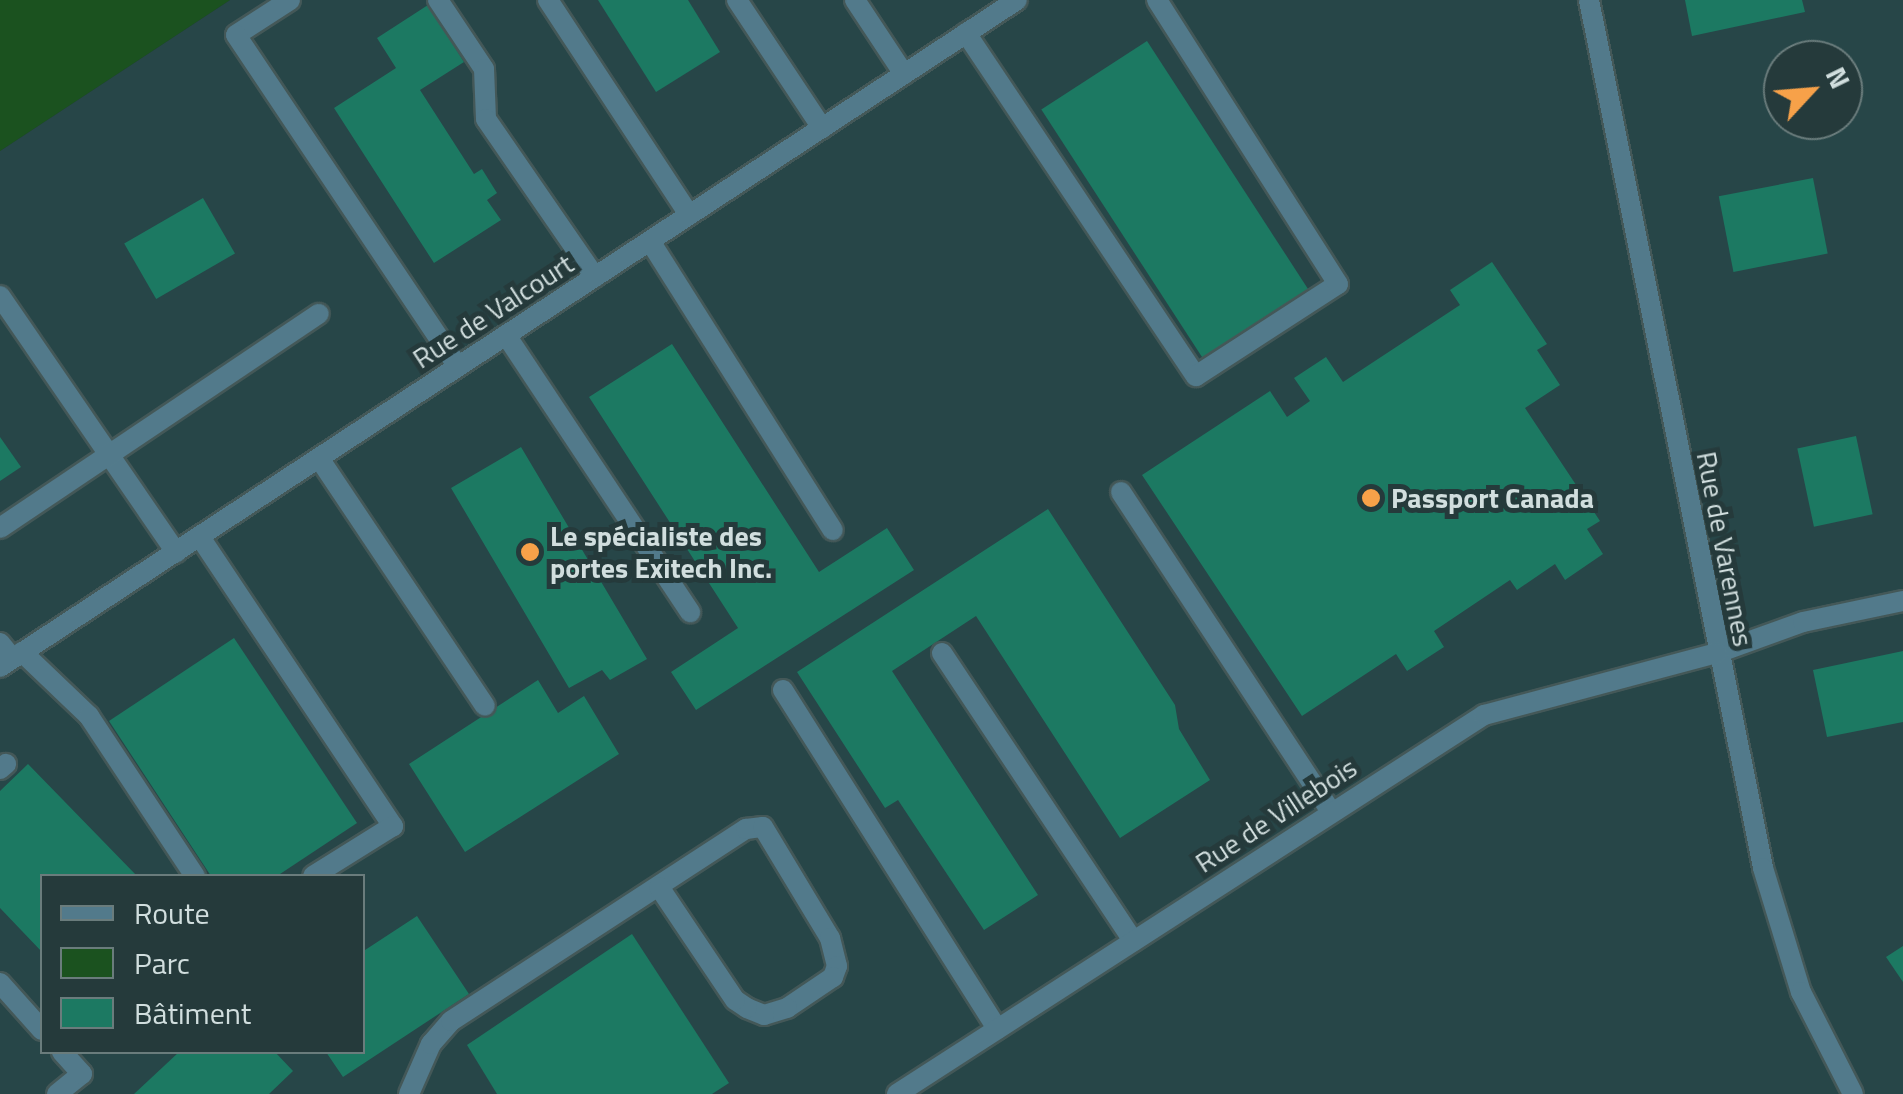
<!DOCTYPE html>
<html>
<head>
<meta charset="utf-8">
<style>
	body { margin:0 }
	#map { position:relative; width:1903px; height:1094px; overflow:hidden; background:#253a3b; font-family:"Titillium Web",sans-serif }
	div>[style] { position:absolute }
	.built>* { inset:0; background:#274648 }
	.green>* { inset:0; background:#1b521f }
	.building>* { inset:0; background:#1c7962; transform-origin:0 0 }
	.roads { filter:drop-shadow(2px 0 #445858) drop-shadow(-2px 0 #445858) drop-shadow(0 2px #445858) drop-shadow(0 -2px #445858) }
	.lane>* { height:20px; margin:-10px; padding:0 10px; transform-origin:10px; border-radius:10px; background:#527a8b }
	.street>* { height:20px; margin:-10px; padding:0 10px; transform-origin:10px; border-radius:10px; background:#527a8b }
	.dots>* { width:28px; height:28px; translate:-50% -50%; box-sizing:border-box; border:5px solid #253a3b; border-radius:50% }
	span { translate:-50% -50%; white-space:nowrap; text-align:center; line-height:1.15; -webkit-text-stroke:10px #253a3b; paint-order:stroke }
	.street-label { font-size:28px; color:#d1dede }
	.poi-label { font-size:28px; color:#d1dede; font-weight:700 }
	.left { translate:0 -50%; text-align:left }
	.legend { position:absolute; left:40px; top:874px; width:325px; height:180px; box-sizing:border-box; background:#253a3b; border:2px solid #6a7c7c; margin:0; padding:12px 18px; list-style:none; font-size:30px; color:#d1dede }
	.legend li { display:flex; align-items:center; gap:20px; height:50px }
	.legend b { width:50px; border:2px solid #6a7c7c }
	.north { position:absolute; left:1763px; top:40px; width:100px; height:100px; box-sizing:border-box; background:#253a3b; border:2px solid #6a7c7c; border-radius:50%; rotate:64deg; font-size:28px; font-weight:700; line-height:40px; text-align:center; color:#d1dede }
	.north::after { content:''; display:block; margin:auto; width:35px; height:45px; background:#f7a149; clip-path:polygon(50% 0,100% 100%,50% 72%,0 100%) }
</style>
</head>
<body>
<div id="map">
	<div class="built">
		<div style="clip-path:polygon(evenodd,230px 0,1903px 0,1903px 1094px,0 1094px,0 151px,230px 0,1783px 60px,1843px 60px,1843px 120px,1783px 120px,1783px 60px,230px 0,42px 876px,362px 876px,362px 1052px,42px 1052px,42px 876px)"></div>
	</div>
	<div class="green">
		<div style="clip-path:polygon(0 0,230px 0,0 151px)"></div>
	</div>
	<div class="building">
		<div style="clip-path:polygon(598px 0,688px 0,720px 52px,656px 92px)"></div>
		<div style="clip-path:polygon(1685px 0,1802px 0,1805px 12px,1692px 36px)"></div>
		<div style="clip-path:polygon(428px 5px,464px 62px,420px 90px,474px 174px,482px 169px,497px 193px,487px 200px,501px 220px,434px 263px,334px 108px,396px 68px,377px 38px)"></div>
		<div style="left:1147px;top:41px;width:301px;height:126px;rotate:57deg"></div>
		<div style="left:1813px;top:178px;width:77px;height:96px;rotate:79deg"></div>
		<div style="left:203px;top:198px;width:64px;height:91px;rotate:60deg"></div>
		<div style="clip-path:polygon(1492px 262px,1547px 344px,1537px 350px,1560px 385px,1525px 408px,1600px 521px,1587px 529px,1603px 554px,1565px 580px,1555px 564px,1517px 590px,1510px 580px,1434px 631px,1444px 647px,1407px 671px,1396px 654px,1302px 716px,1142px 475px,1270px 391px,1287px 417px,1310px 401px,1294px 378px,1326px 357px,1343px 382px,1460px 305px,1450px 290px)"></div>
		<div style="clip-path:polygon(672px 344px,819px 572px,887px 528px,914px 570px,696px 710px,671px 672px,738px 628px,589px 397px)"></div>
		<div style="left:1856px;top:436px;width:80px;height:60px;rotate:78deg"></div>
		<div style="clip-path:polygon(0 437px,21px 467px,0 481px)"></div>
		<div style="clip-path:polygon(521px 447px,647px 659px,610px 680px,602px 670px,569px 688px,451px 488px)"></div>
		<div style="clip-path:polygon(1048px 509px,1175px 705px,1179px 729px,1210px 780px,1120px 838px,976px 616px,892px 671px,1038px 895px,984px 930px,898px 800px,885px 808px,797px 672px)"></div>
		<div style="clip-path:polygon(234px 638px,357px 823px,277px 876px,211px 876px,109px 721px)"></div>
		<div style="clip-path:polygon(1903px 651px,1903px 722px,1827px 737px,1813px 670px)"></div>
		<div style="clip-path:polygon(538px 680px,558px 713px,584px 696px,619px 754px,465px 852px,409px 764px)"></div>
		<div style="clip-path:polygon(28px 764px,137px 876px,42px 876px,42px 952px,0 908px,0 791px)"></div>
		<div style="clip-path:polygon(417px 916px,469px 994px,343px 1077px,326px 1052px,362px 1052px,362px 952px)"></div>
		<div style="clip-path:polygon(632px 934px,729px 1083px,712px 1094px,497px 1094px,467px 1045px)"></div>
		<div style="clip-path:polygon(1903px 946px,1903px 982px,1886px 957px)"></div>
		<div style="clip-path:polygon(179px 1052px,275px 1052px,293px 1071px,269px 1094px,134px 1094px)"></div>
	</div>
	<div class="roads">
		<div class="lane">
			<div style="left:290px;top:0;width:64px;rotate:147.1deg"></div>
			<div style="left:236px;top:35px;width:399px;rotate:56.2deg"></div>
			<div style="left:438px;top:0;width:83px;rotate:56.3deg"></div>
			<div style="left:484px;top:69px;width:50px;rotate:87.7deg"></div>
			<div style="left:486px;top:119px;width:192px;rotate:55.4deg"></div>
			<div style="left:548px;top:0;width:257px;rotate:56.7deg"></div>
			<div style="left:737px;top:0;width:154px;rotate:56.4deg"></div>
			<div style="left:855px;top:0;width:89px;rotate:56.5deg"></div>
			<div style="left:966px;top:33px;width:413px;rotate:56.2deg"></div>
			<div style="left:1196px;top:376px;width:169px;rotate:-32.9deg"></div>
			<div style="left:1338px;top:284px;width:337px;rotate:-122.5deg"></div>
			<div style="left:650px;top:241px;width:342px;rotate:57.7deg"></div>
			<div style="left:0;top:296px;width:311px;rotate:55.5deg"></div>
			<div style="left:506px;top:335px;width:333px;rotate:56.4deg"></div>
			<div style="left:319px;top:458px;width:298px;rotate:56.2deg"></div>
			<div style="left:1121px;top:492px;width:383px;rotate:56.7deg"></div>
			<div style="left:0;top:528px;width:384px;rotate:-33.9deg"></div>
			<div style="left:200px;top:537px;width:348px;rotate:56.3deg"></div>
			<div style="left:393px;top:826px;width:94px;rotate:148deg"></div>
			<div style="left:0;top:643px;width:19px;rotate:51deg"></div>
			<div style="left:22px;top:652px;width:93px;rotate:43.7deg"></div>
			<div style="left:89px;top:716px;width:192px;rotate:56.5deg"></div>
			<div style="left:942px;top:653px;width:346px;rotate:56.4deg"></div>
			<div style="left:1717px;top:653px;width:91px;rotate:-19.8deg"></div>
			<div style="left:1803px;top:622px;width:102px;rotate:-11.9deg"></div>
			<div style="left:783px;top:690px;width:401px;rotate:57.7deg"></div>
			<div style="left:0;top:769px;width:8px;rotate:-40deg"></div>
			<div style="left:0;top:983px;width:63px;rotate:48.2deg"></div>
			<div style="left:57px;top:1094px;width:32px;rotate:-39deg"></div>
			<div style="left:82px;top:1074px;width:30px;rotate:-132deg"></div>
			<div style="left:409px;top:1094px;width:55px;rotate:-66.3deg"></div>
			<div style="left:431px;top:1044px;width:30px;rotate:-49deg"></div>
			<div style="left:451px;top:1021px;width:352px;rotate:-33.1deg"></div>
			<div style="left:746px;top:829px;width:17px;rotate:-7deg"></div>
			<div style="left:763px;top:827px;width:130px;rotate:58.9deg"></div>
			<div style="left:830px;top:938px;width:29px;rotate:76deg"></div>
			<div style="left:837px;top:966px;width:12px;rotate:110deg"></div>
			<div style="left:833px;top:977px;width:55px;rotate:146deg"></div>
			<div style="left:787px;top:1008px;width:24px;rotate:163deg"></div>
			<div style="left:764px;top:1015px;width:18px;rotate:-158deg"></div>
			<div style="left:747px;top:1008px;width:14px;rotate:-146deg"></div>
			<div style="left:735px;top:1000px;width:136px;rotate:-123.9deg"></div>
		</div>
		<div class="street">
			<div style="left:1589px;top:0;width:885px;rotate:78.66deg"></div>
			<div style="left:1763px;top:868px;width:130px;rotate:73deg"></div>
			<div style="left:1801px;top:992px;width:114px;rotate:63deg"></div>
			<div style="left:0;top:667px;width:1216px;rotate:-33.26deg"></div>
			<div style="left:897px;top:1094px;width:699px;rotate:-32.85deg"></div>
			<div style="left:1484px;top:715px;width:241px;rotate:-14.9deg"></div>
		</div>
	</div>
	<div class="dots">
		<div style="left:1371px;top:498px;background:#f7a149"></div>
		<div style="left:530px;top:552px;background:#f7a149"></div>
	</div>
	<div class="street-label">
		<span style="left:493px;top:311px;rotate:-33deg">Rue de Valcourt</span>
		<span style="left:1725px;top:549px;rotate:79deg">Rue de Varennes</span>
		<span style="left:1276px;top:815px;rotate:-33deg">Rue de Villebois</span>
	</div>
	<div class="poi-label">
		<span class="left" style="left:1391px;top:498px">Passport Canada</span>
		<span class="left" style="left:550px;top:552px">Le spécialiste des<br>portes Exitech Inc.</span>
	</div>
	<ul class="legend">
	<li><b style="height:12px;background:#527a8b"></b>Route</li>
	<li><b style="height:28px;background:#1b521f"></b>Parc</li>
	<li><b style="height:28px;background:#1c7962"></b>Bâtiment</li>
	</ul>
	<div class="north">N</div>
</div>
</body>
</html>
